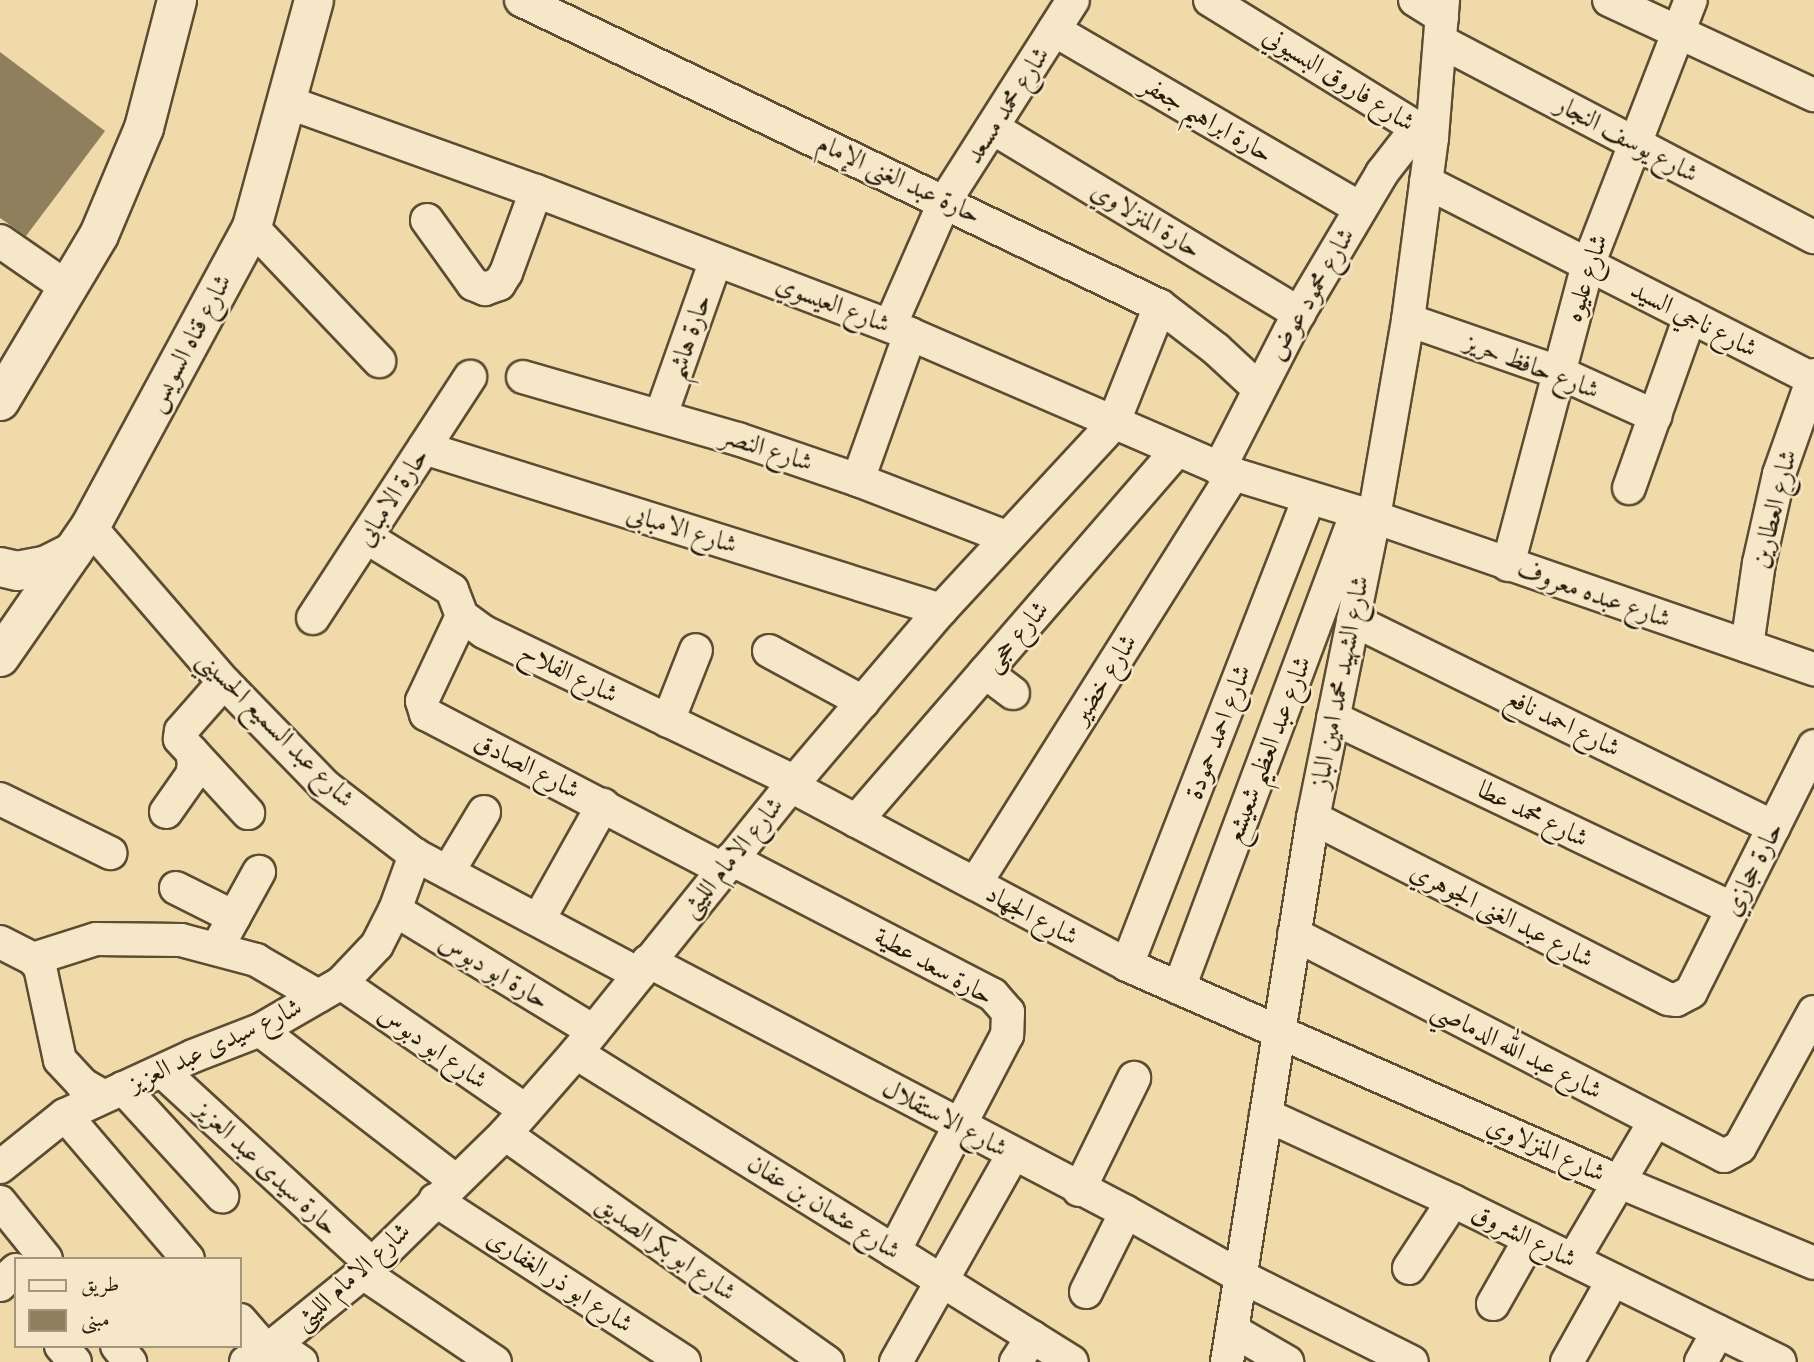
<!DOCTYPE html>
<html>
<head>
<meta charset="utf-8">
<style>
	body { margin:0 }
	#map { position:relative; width:1814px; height:1362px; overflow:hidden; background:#f0daa9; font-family:Alegreya,Amiri,serif }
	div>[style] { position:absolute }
	.building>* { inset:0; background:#907f5d }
	.roads { filter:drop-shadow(2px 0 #5b4c32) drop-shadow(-2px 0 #5b4c32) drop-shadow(0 2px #5b4c32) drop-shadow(0 -2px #5b4c32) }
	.street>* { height:32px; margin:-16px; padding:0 16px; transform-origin:16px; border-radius:16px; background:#f5e7c7 }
	.secondary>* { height:38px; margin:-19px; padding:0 19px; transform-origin:19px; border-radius:19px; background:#f5e7c7 }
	span { translate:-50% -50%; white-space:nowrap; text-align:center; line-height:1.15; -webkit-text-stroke:5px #f5e7c7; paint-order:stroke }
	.street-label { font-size:26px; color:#291c0b }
	.legend { position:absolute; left:14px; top:1257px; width:228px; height:91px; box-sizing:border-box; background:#f5e7c7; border:2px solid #a3967c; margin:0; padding:9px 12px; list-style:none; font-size:21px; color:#291c0b }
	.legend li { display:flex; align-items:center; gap:14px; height:35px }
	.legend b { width:35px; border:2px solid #a3967c }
</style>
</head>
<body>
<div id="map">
	<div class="building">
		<div style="clip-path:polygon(0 52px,105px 131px,26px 236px,0 218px)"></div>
	</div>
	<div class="roads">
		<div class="street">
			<div style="left:521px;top:0;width:708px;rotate:25.59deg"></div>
			<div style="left:1160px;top:306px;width:71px;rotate:37.5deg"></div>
			<div style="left:1216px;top:349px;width:57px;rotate:42.9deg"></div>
			<div style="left:1210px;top:0;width:261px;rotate:31.7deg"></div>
			<div style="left:1415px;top:0;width:32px;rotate:32deg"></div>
			<div style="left:1609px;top:0;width:226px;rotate:24.9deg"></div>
			<div style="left:1054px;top:30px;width:354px;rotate:30.2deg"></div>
			<div style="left:1440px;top:41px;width:422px;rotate:27.7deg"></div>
			<div style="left:287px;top:102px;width:264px;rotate:19.7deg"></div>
			<div style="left:536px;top:191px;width:400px;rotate:20.9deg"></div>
			<div style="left:910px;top:334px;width:352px;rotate:23.4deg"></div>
			<div style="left:1233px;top:474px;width:147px;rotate:17deg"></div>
			<div style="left:1374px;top:517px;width:466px;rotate:19.1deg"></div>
			<div style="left:993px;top:128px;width:358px;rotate:31.2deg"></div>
			<div style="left:1426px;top:182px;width:433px;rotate:27deg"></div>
			<div style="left:427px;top:220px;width:79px;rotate:54.3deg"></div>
			<div style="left:473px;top:284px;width:13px;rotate:23deg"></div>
			<div style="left:485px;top:289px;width:15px;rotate:-20deg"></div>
			<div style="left:499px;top:284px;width:13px;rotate:-58deg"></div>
			<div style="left:506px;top:273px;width:87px;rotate:-69.9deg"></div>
			<div style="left:252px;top:227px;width:185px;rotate:46.5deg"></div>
			<div style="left:0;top:241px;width:83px;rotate:34.7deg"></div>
			<div style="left:1408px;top:320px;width:159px;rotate:19.1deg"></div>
			<div style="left:1558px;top:372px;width:107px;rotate:24.4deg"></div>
			<div style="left:890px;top:326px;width:137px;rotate:-66.3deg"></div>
			<div style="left:945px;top:201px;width:238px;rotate:-57.5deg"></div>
			<div style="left:523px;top:377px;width:224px;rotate:16.1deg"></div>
			<div style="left:738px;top:439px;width:127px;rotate:18.9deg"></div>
			<div style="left:858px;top:480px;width:159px;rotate:21.1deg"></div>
			<div style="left:661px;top:415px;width:164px;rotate:-70.5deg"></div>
			<div style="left:424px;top:448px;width:542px;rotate:17.4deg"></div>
			<div style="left:1219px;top:469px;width:175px;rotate:-62.9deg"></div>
			<div style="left:1299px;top:313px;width:163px;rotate:-59.3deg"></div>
			<div style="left:1382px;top:173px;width:57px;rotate:-52.1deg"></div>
			<div style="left:858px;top:480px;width:155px;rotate:-70.4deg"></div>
			<div style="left:1629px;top:488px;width:182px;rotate:-70.4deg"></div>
			<div style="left:90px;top:527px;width:205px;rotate:49.2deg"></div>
			<div style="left:224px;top:682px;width:145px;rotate:45.8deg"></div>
			<div style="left:325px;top:786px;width:113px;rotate:37.5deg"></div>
			<div style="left:415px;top:855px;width:254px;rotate:28deg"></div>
			<div style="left:366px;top:537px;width:101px;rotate:31.6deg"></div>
			<div style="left:452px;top:590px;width:28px;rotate:69deg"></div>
			<div style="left:462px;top:616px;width:27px;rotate:36deg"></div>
			<div style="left:484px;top:632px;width:345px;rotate:25.7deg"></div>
			<div style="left:1508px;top:565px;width:310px;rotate:-75.1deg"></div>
			<div style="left:1588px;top:265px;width:284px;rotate:-68.8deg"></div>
			<div style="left:462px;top:616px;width:94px;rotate:115.2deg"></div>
			<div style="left:422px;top:701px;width:14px;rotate:73deg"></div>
			<div style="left:426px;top:714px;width:335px;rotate:27.6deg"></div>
			<div style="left:313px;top:618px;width:288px;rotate:-56.9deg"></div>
			<div style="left:1353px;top:620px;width:469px;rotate:26.2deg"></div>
			<div style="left:1747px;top:646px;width:84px;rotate:-81.8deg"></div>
			<div style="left:1759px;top:563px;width:91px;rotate:-77.3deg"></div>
			<div style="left:1779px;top:474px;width:105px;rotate:-70.5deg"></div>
			<div style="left:769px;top:651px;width:107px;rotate:28.5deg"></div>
			<div style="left:985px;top:672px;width:35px;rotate:37deg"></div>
			<div style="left:1333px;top:718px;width:443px;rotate:25.5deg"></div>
			<div style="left:668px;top:721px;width:76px;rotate:-68.5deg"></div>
			<div style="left:192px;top:752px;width:83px;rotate:47.4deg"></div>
			<div style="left:791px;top:786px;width:381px;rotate:28deg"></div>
			<div style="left:1127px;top:965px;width:535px;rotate:23.79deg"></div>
			<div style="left:1617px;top:1181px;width:213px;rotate:22.6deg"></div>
			<div style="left:0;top:799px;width:123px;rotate:26.1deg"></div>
			<div style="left:166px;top:812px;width:45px;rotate:-54.9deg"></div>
			<div style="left:192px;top:775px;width:11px;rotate:-80deg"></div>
			<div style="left:194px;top:764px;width:12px;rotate:-99deg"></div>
			<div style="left:192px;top:752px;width:18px;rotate:-133deg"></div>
			<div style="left:180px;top:739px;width:8px;rotate:-83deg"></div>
			<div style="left:181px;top:731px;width:65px;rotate:-48.7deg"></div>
			<div style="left:1313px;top:818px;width:398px;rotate:27deg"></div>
			<div style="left:1668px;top:999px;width:8px;rotate:7deg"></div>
			<div style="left:1676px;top:1000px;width:17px;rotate:-28deg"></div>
			<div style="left:1691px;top:992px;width:275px;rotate:-63.4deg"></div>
			<div style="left:856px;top:821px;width:489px;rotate:-49.1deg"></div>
			<div style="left:731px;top:859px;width:295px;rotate:27.4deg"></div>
			<div style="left:993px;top:995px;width:23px;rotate:49deg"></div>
			<div style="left:1008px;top:1012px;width:23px;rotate:92deg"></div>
			<div style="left:1007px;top:1035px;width:244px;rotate:117.6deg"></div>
			<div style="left:448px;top:872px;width:70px;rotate:-59deg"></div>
			<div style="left:975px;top:884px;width:484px;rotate:-57.8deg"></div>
			<div style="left:176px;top:888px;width:65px;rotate:26.6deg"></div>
			<div style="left:395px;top:910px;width:232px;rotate:31.4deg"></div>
			<div style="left:539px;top:919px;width:131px;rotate:-60.7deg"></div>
			<div style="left:1294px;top:934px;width:484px;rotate:27.3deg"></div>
			<div style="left:1724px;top:1156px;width:18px;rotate:-29deg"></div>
			<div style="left:1740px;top:1147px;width:154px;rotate:-61.3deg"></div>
			<div style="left:0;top:942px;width:37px;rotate:27deg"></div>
			<div style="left:33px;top:959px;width:11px;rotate:49deg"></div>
			<div style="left:40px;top:967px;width:95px;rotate:77.9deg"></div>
			<div style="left:60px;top:1060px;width:33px;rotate:47deg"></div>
			<div style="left:82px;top:1084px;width:24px;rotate:30deg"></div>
			<div style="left:217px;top:948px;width:87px;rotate:-61.1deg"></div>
			<div style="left:33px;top:959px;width:66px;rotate:-17.6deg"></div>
			<div style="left:96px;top:939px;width:85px;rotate:0.7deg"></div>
			<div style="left:181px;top:940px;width:78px;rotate:14.9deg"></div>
			<div style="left:256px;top:960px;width:72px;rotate:30.1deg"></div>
			<div style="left:648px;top:961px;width:540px;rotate:27.7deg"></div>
			<div style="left:1126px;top:1212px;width:131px;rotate:29.3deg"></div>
			<div style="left:1240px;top:1276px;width:192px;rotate:26.6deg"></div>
			<div style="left:1127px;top:965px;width:501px;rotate:-68.71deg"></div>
			<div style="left:341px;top:983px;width:224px;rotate:34.6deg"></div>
			<div style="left:1179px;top:988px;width:508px;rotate:-69.5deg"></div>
			<div style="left:260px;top:1030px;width:247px;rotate:37.6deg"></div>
			<div style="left:576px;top:1053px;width:584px;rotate:31.92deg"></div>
			<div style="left:162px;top:1071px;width:285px;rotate:42.6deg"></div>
			<div style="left:123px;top:1088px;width:147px;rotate:47.5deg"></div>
			<div style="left:65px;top:1115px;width:189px;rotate:49.5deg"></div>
			<div style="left:1266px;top:1115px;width:206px;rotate:24.7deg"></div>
			<div style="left:1453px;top:1201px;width:364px;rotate:26.2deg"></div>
			<div style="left:505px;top:1134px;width:395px;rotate:35.3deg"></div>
			<div style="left:0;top:1167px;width:83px;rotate:-38.7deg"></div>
			<div style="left:65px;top:1115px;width:141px;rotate:-24.7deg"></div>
			<div style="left:193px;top:1056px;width:72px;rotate:-21.2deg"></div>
			<div style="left:260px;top:1030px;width:94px;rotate:-30.1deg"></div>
			<div style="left:341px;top:983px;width:52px;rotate:-46.5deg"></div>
			<div style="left:377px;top:945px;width:39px;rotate:-63deg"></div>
			<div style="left:395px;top:910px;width:59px;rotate:-70deg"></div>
			<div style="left:1079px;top:1190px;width:125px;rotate:-63.8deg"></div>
			<div style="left:435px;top:1200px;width:297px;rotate:33deg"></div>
			<div style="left:0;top:1202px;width:73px;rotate:51.1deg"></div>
			<div style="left:1573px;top:1260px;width:161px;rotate:-59.5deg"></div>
			<div style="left:1409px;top:1268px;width:80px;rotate:-56.7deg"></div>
			<div style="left:363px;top:1273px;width:159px;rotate:34deg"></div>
			<div style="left:0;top:1285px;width:22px;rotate:-43deg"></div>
			<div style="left:1086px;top:1292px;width:89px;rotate:-63.4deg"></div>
			<div style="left:1493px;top:1304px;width:75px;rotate:-60.4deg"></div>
			<div style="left:240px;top:1320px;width:40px;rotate:49deg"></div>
			<div style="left:1232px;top:1330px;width:64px;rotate:30.2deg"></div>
			<div style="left:275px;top:1344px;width:32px;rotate:35deg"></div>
			<div style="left:61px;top:1346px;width:21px;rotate:49deg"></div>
			<div style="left:117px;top:1346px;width:21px;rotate:51deg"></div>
			<div style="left:246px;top:1362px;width:34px;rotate:-32deg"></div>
			<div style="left:275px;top:1344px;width:113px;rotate:-38.9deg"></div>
			<div style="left:363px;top:1273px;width:199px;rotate:-44.4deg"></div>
			<div style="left:505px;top:1134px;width:108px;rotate:-48.8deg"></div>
			<div style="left:576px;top:1053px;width:343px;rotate:-51.2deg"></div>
			<div style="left:791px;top:786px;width:231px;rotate:-49.6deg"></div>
			<div style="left:941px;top:610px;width:253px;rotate:-47.2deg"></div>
			<div style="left:1113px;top:424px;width:127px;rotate:-68.3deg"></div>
			<div style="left:896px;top:1362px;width:239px;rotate:-60.6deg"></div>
			<div style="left:1016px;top:1362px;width:30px;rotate:-57deg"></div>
			<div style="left:1227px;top:1362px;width:551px;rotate:-81.02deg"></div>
			<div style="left:1313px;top:818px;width:307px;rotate:-78.5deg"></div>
			<div style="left:1374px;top:517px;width:200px;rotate:-80.2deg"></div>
			<div style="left:1408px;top:320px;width:185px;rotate:-82.5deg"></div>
			<div style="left:1432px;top:137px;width:137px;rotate:-85.4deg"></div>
			<div style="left:1567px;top:1362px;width:94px;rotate:-60.7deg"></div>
			<div style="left:1701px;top:1362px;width:35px;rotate:-61deg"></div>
		</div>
		<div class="secondary">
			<div style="left:0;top:401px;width:193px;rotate:-59.2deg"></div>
			<div style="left:99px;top:235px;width:116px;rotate:-67.2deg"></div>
			<div style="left:144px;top:128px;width:132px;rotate:-75.5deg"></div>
			<div style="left:0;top:567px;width:17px;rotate:13deg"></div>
			<div style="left:17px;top:571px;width:31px;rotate:-11deg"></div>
			<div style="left:47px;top:565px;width:29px;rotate:-27deg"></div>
			<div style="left:0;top:657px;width:158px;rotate:-55.3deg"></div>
			<div style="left:90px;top:527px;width:341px;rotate:-61.6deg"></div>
			<div style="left:252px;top:227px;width:235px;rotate:-74.7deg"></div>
		</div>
	</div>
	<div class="street-label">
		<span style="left:1339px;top:79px;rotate:32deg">شارع فاروق البسيوني</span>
		<span style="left:1007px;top:105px;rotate:-57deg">شارع محمد مسعد</span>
		<span style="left:1207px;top:119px;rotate:30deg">حارة ابراهيم جعفر</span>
		<span style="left:1627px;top:139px;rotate:28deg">شارع يوسف النجار</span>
		<span style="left:899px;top:179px;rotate:25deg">حارة عبد الغنى الإمام</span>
		<span style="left:1146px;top:220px;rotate:31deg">حارة المنزلاوي</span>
		<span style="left:1586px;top:278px;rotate:-72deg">شارع عليوه</span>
		<span style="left:1311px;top:294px;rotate:-60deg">شارع محمود عوض</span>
		<span style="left:833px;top:304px;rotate:21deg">شارع العيسوي</span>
		<span style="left:1694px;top:319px;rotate:27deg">شارع ناجي السيد</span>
		<span style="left:689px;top:337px;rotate:-71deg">حارة هاشم</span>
		<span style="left:189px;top:343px;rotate:-62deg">شارع قناه السويس</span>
		<span style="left:1532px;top:366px;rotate:21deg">شارع حافظ حريز</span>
		<span style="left:767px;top:449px;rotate:18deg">شارع النصر</span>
		<span style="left:392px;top:497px;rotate:-57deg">حارة الامبابى</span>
		<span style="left:1774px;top:509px;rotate:-76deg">شارع العطارين</span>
		<span style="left:682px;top:529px;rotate:17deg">شارع الامبابى</span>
		<span style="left:1594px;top:594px;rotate:19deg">شارع عبده معروف</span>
		<span style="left:1016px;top:636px;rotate:-49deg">شارع حجى</span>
		<span style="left:569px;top:673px;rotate:26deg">شارع الفلاح</span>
		<span style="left:1104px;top:679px;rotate:-58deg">شارع خضير</span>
		<span style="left:1340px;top:682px;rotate:-79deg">شارع الشهيد محمد امين الباز</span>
		<span style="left:1563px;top:723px;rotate:26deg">شارع احمد نافع</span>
		<span style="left:276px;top:729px;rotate:45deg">شارع عبد السميع الحسيني</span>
		<span style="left:1218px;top:732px;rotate:-69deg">شارع احمد حمودة</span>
		<span style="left:1268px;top:750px;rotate:-69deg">شارع عبد العظيم شعيشع</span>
		<span style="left:527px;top:766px;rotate:27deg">شارع الصادق</span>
		<span style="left:1533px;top:814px;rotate:26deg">شارع محمد عطا</span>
		<span style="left:732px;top:857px;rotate:-51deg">شارع الامام الليثى</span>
		<span style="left:1753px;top:869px;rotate:-63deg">حارة حجازي</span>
		<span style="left:1032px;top:915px;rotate:28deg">شارع الجهاد</span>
		<span style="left:1502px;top:915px;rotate:27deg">شارع عبد الغنى الجوهري</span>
		<span style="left:934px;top:966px;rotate:29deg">حارة سعد عطية</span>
		<span style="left:494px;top:971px;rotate:31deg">حارة ابو دبوس</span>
		<span style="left:215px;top:1045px;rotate:-25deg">شارع سيدى عبد العزيز</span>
		<span style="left:433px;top:1047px;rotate:35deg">شارع ابو دبوس</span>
		<span style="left:1517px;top:1050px;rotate:27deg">شارع عبد الله الدماصي</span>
		<span style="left:945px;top:1118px;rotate:28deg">شارع الاستقلال</span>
		<span style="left:1546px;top:1149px;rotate:24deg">شارع المنزلاوي</span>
		<span style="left:267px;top:1168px;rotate:43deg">حارة سيدى عبد العزيز</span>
		<span style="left:824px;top:1207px;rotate:32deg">شارع عثمان بن عفان</span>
		<span style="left:1524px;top:1236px;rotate:26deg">شارع الشروق</span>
		<span style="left:666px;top:1248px;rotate:35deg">شارع ابو بكر الصديق</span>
		<span style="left:352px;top:1276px;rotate:-42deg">شارع الامام الليثى</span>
		<span style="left:560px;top:1281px;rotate:33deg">شارع ابو ذر الغفارى</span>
	</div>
	<ul class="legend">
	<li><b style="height:9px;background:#f5e7c7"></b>طريق</li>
	<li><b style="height:19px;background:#907f5d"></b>مبنى</li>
	</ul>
</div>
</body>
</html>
